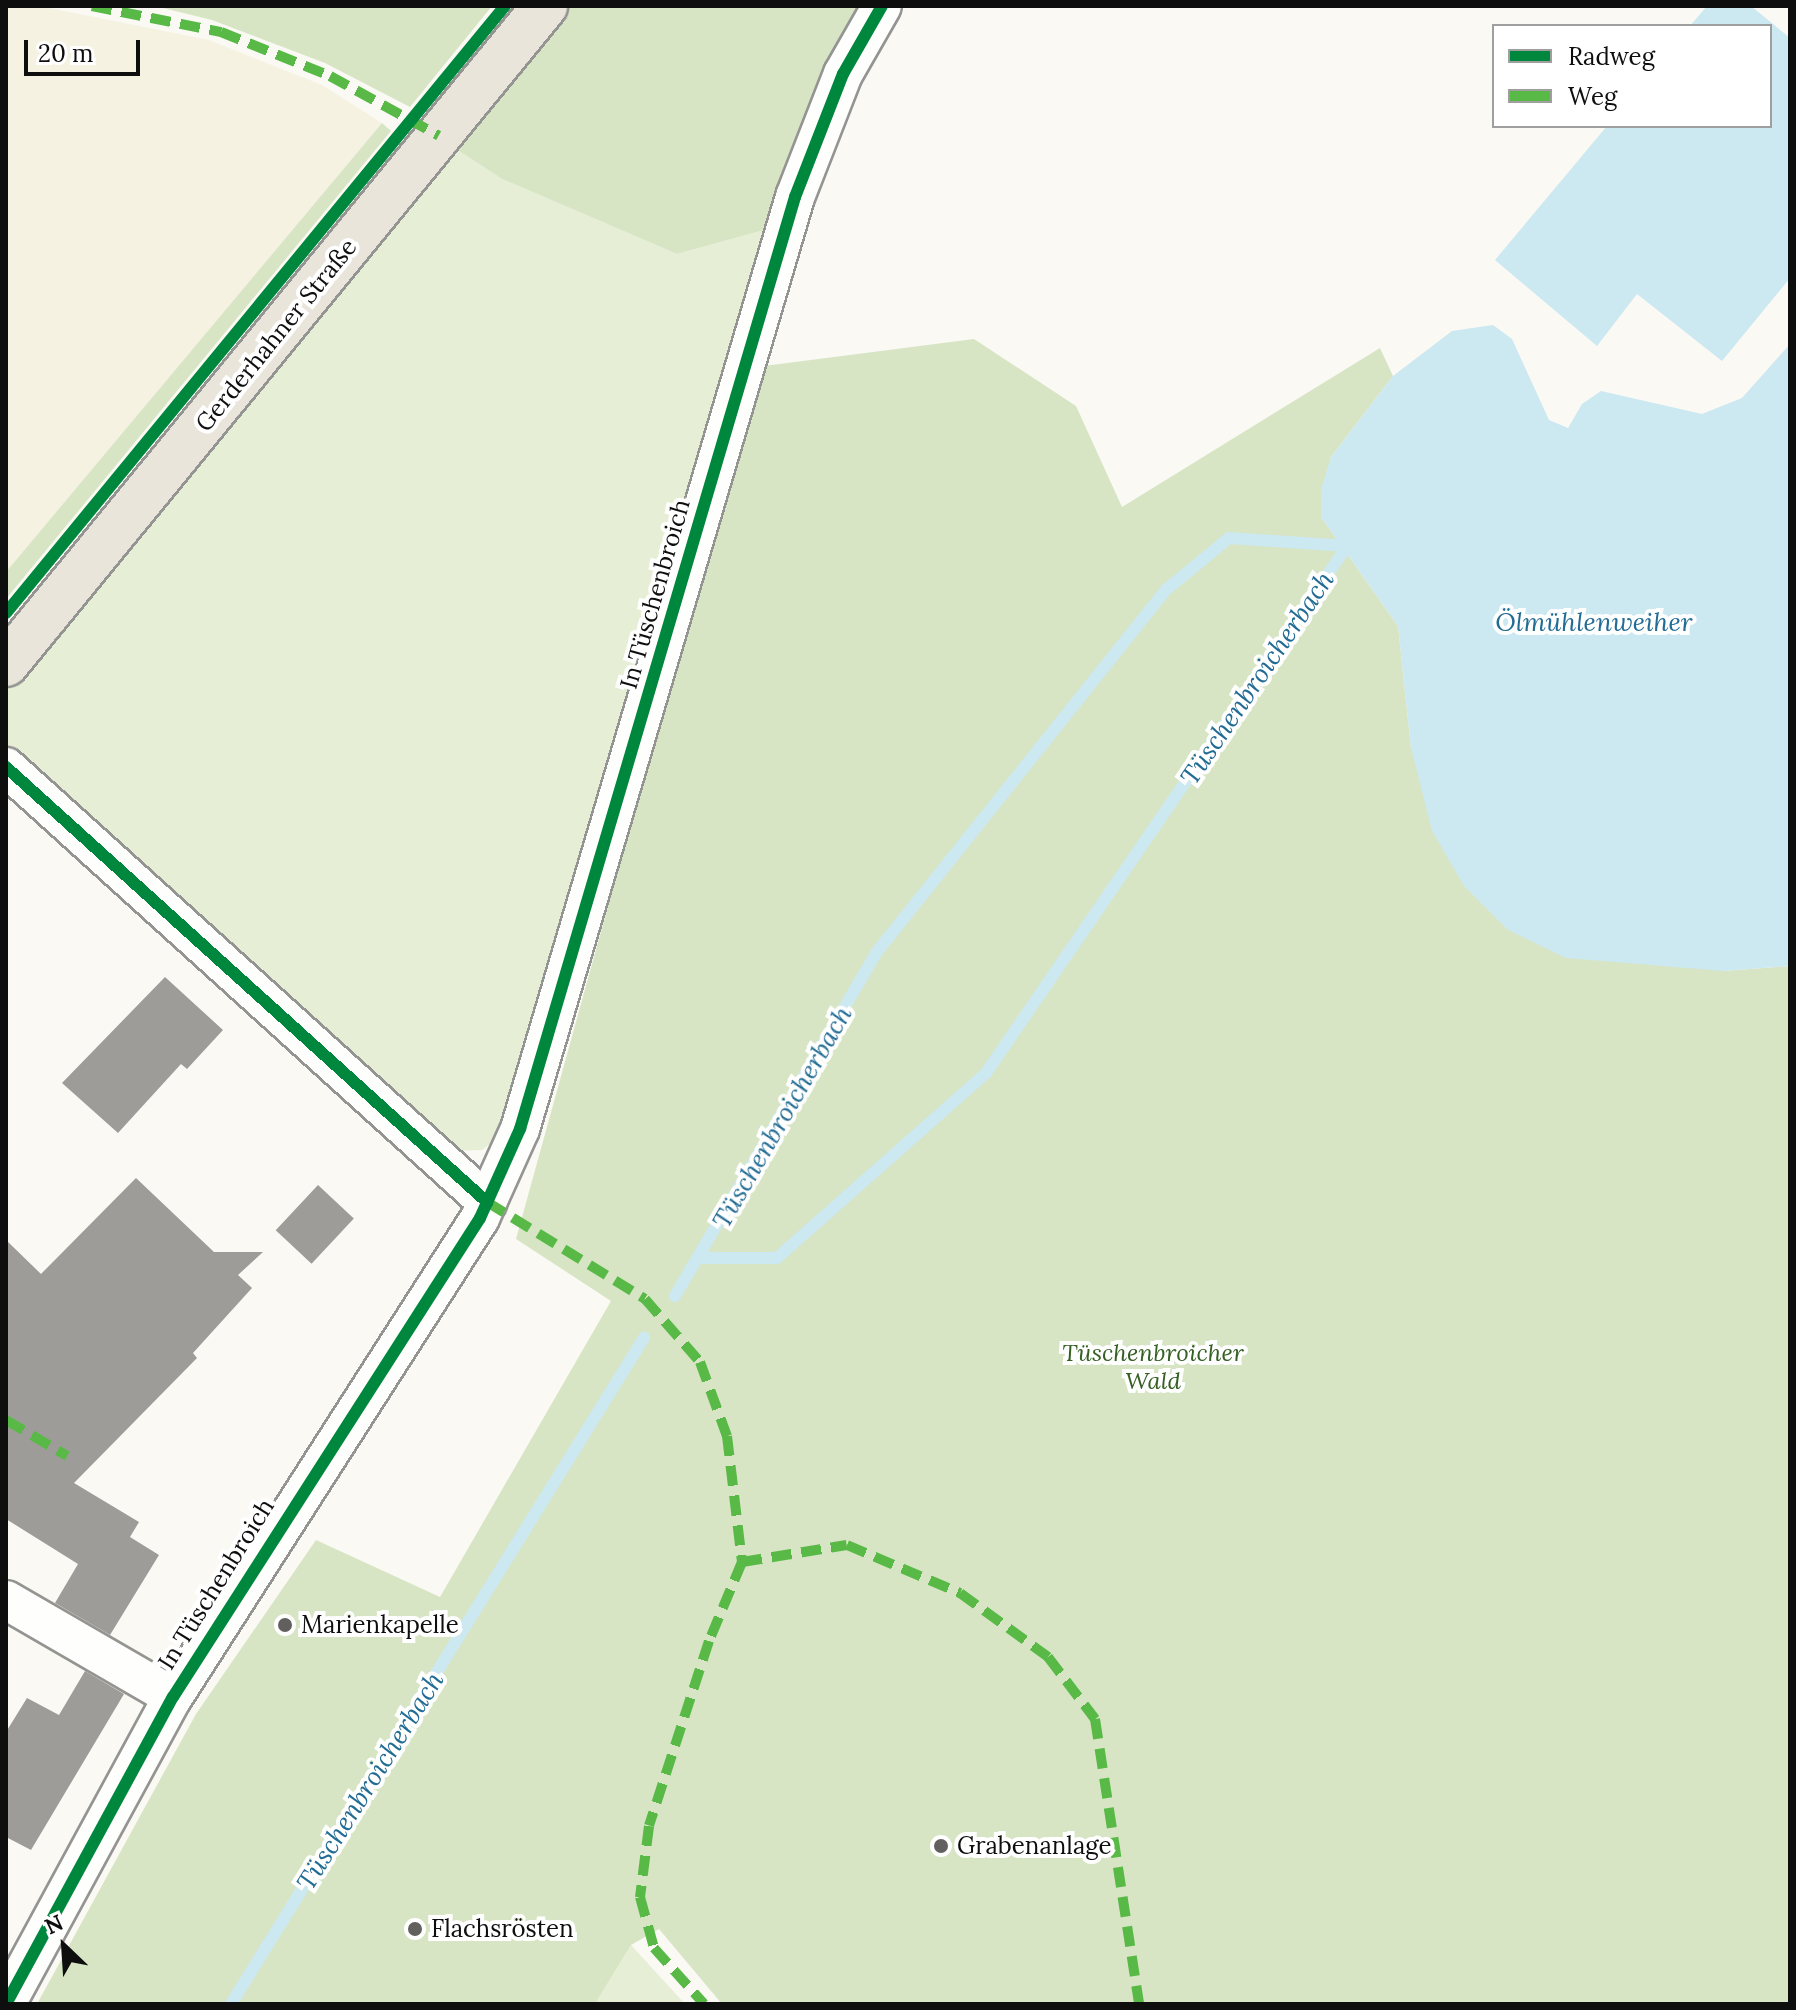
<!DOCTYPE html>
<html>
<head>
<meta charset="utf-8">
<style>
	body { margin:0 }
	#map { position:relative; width:1796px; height:2010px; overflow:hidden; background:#faf9f4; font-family:Lora,serif }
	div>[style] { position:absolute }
	.farmland>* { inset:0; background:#f6f2e1 }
	.green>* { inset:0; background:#e6eed6 }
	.forest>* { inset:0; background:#d7e5c4 }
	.water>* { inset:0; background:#cce8f1 }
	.stream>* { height:12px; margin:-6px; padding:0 6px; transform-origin:6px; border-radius:6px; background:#cce8f1 }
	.building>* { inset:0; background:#9e9c99; transform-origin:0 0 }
	.roads { filter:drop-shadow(2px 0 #949492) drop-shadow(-2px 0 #949492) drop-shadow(0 2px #949492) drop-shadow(0 -2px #949492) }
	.minor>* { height:38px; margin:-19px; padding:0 19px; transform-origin:19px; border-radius:19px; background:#fefefd }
	.major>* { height:44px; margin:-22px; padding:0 22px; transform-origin:22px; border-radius:22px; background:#eae5db }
	.quiet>* { height:10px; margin-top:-5px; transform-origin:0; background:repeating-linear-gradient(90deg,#58b947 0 20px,transparent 0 30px) }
	.cycleway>* { height:12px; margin:-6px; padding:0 6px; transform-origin:6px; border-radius:6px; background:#00873e }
	.dots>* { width:22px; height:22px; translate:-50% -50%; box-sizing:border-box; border:4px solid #fff; border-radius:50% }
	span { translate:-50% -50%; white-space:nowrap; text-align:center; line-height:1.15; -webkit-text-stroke:8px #fff; paint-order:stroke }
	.street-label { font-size:24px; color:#0e0e0e }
	.park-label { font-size:24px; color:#356024; font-style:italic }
	.poi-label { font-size:24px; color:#0e0e0e }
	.left { translate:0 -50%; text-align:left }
	.water-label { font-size:26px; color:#226c94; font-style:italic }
	.frame { position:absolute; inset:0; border:8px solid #0e0e0e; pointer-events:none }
	.legend { position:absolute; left:1492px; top:24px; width:280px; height:104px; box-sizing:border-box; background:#fff; border:2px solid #9f9f9f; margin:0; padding:10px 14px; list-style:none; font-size:24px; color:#0e0e0e }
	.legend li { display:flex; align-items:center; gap:16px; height:40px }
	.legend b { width:40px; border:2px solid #9f9f9f }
	.north { position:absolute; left:24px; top:1906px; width:80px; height:80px; -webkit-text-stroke:6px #fff; paint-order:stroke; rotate:335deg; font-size:22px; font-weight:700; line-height:32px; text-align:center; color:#0e0e0e }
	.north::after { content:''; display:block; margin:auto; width:28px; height:36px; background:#0e0e0e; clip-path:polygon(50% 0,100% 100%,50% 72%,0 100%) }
	.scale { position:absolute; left:24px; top:40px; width:116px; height:36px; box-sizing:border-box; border:4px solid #0e0e0e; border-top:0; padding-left:10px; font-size:24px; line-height:28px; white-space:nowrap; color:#0e0e0e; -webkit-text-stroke:6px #fff; paint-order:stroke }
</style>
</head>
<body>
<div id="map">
	<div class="farmland">
		<div style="clip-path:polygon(6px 6px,39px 6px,209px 40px,322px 85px,382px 123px,6px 572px)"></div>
	</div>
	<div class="green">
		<div style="clip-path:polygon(453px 147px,502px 179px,677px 254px,768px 229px,503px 1134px,482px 1150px,450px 1151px,7px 753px,6px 692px)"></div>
		<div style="clip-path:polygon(631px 1945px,685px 2004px,595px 2004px)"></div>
	</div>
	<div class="forest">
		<div style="clip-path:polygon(155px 6px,492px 6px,410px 107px,325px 63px,212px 20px)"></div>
		<div style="clip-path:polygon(569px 6px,862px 6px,816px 88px,768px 229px,677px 254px,502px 179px,453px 147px)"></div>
		<div style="clip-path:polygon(382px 123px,391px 131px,6px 599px,6px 572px)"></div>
		<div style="clip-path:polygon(974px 339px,1076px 406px,1122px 507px,1380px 348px,1393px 376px,1331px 457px,1321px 517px,1398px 626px,1411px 748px,1723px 971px,1790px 966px,1790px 2004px,722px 2004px,659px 1929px,631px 1945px,595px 2004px,37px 2004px,196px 1714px,316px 1540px,440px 1597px,611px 1301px,516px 1239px,757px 367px)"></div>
	</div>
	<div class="water">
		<div style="clip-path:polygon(1707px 6px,1751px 6px,1790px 38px,1790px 278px,1722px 361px,1637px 294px,1597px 346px,1495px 260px,1607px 126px,1770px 126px,1770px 26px,1690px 26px)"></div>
		<div style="clip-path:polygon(1493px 325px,1512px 339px,1549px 420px,1568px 428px,1582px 404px,1601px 391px,1702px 414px,1742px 398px,1790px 344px,1790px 966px,1723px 971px,1566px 958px,1508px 930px,1464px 886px,1432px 831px,1411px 748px,1398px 626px,1321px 517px,1321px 489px,1331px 457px,1393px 376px,1452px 331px)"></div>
	</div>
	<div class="stream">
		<div style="left:700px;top:1258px;width:77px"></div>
		<div style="left:777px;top:1258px;width:279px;rotate:-41.5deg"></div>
		<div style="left:986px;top:1073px;width:635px;rotate:-55.58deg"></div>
		<div style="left:675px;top:1296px;width:398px;rotate:-59.6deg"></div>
		<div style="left:876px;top:953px;width:466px;rotate:-51.4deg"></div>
		<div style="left:1167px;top:589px;width:80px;rotate:-39.4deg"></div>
		<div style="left:1229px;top:538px;width:133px;rotate:3.9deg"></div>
		<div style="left:231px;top:2004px;width:784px;rotate:-58.2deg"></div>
	</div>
	<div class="building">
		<div style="clip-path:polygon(165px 977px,223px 1030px,187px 1069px,181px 1064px,118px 1133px,62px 1083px)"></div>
		<div style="clip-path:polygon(136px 1178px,214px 1252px,263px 1252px,238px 1275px,252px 1288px,193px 1353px,197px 1358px,74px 1483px,139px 1522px,130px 1537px,159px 1555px,110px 1635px,55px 1603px,78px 1564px,6px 1519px,6px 1240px,41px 1274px)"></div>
		<div style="left:318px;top:1185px;width:49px;height:62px;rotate:43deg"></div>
		<div style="clip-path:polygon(85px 1671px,124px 1694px,31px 1850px,6px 1837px,6px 1732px,27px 1698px,59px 1715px)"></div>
	</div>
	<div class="roads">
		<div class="minor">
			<div style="left:6px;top:767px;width:649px;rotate:42.13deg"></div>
			<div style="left:6px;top:1600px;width:193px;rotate:30.1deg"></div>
			<div style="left:6px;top:2004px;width:349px;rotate:-61.5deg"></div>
			<div style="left:173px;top:1697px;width:569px;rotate:-57.34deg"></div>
			<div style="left:480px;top:1218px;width:98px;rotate:-65.8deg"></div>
			<div style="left:520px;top:1129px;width:972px;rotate:-73.56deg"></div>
			<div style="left:795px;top:197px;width:132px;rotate:-68.7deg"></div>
			<div style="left:843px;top:74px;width:78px;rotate:-60.2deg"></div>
		</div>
		<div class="major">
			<div style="left:6px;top:664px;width:851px;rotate:-50.68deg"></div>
		</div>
	</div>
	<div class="quiet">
		<div style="left:92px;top:6px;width:132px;rotate:11.4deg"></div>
		<div style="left:221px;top:32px;width:118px;rotate:22deg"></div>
		<div style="left:330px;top:76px;width:124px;rotate:28.8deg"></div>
		<div style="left:487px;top:1202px;width:185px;rotate:31.5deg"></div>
		<div style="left:645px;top:1299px;width:84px;rotate:48.9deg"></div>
		<div style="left:700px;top:1362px;width:79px;rotate:70deg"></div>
		<div style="left:727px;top:1436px;width:127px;rotate:83.2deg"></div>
		<div style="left:742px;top:1562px;width:86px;rotate:112.7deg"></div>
		<div style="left:709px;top:1641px;width:194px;rotate:108deg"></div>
		<div style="left:649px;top:1826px;width:72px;rotate:97.2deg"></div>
		<div style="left:640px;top:1897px;width:53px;rotate:74.6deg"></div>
		<div style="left:654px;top:1948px;width:75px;rotate:48.2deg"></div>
		<div style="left:6px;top:1420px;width:71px;rotate:30.5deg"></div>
		<div style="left:742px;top:1562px;width:106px;rotate:-9.2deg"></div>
		<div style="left:847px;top:1545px;width:123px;rotate:23deg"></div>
		<div style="left:960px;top:1593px;width:109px;rotate:36deg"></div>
		<div style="left:1048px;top:1657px;width:78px;rotate:52.8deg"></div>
		<div style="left:1095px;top:1719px;width:288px;rotate:81.2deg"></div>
	</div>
	<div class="cycleway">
		<div style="left:6px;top:613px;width:786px;rotate:-50.58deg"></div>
		<div style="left:6px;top:767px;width:649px;rotate:42.13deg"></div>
		<div style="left:6px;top:2004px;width:349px;rotate:-61.5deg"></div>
		<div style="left:173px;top:1697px;width:569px;rotate:-57.34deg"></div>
		<div style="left:480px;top:1218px;width:98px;rotate:-65.8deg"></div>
		<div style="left:520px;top:1129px;width:972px;rotate:-73.56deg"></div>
		<div style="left:795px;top:197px;width:132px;rotate:-68.7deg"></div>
		<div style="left:843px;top:74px;width:78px;rotate:-60.2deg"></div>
	</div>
	<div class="dots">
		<div style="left:285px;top:1625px;background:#61605e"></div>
		<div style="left:941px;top:1846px;background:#61605e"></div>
		<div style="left:415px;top:1929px;background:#61605e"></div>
	</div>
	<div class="street-label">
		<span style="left:276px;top:335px;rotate:-51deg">Gerderhahner Straße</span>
		<span style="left:655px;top:594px;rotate:-74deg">In Tüschenbroich</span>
		<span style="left:216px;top:1584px;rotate:-58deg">In Tüschenbroich</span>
	</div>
	<div class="park-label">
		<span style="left:1153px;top:1367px">Tüschenbroicher<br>Wald</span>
	</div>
	<div class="poi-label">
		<span class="left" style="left:301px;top:1625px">Marienkapelle</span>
		<span class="left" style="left:957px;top:1846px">Grabenanlage</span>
		<span class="left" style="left:431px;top:1929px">Flachsrösten</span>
	</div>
	<div class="water-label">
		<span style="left:1594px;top:622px">Ölmühlenweiher</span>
		<span style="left:1257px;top:678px;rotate:-56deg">Tüschenbroicherbach</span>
		<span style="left:782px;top:1117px;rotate:-60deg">Tüschenbroicherbach</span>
		<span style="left:370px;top:1781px;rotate:-58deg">Tüschenbroicherbach</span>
	</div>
	<div class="frame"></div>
	<ul class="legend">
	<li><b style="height:10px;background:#00873e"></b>Radweg</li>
	<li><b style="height:10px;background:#58b947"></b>Weg</li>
	</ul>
	<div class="north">N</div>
	<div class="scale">20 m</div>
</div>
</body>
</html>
